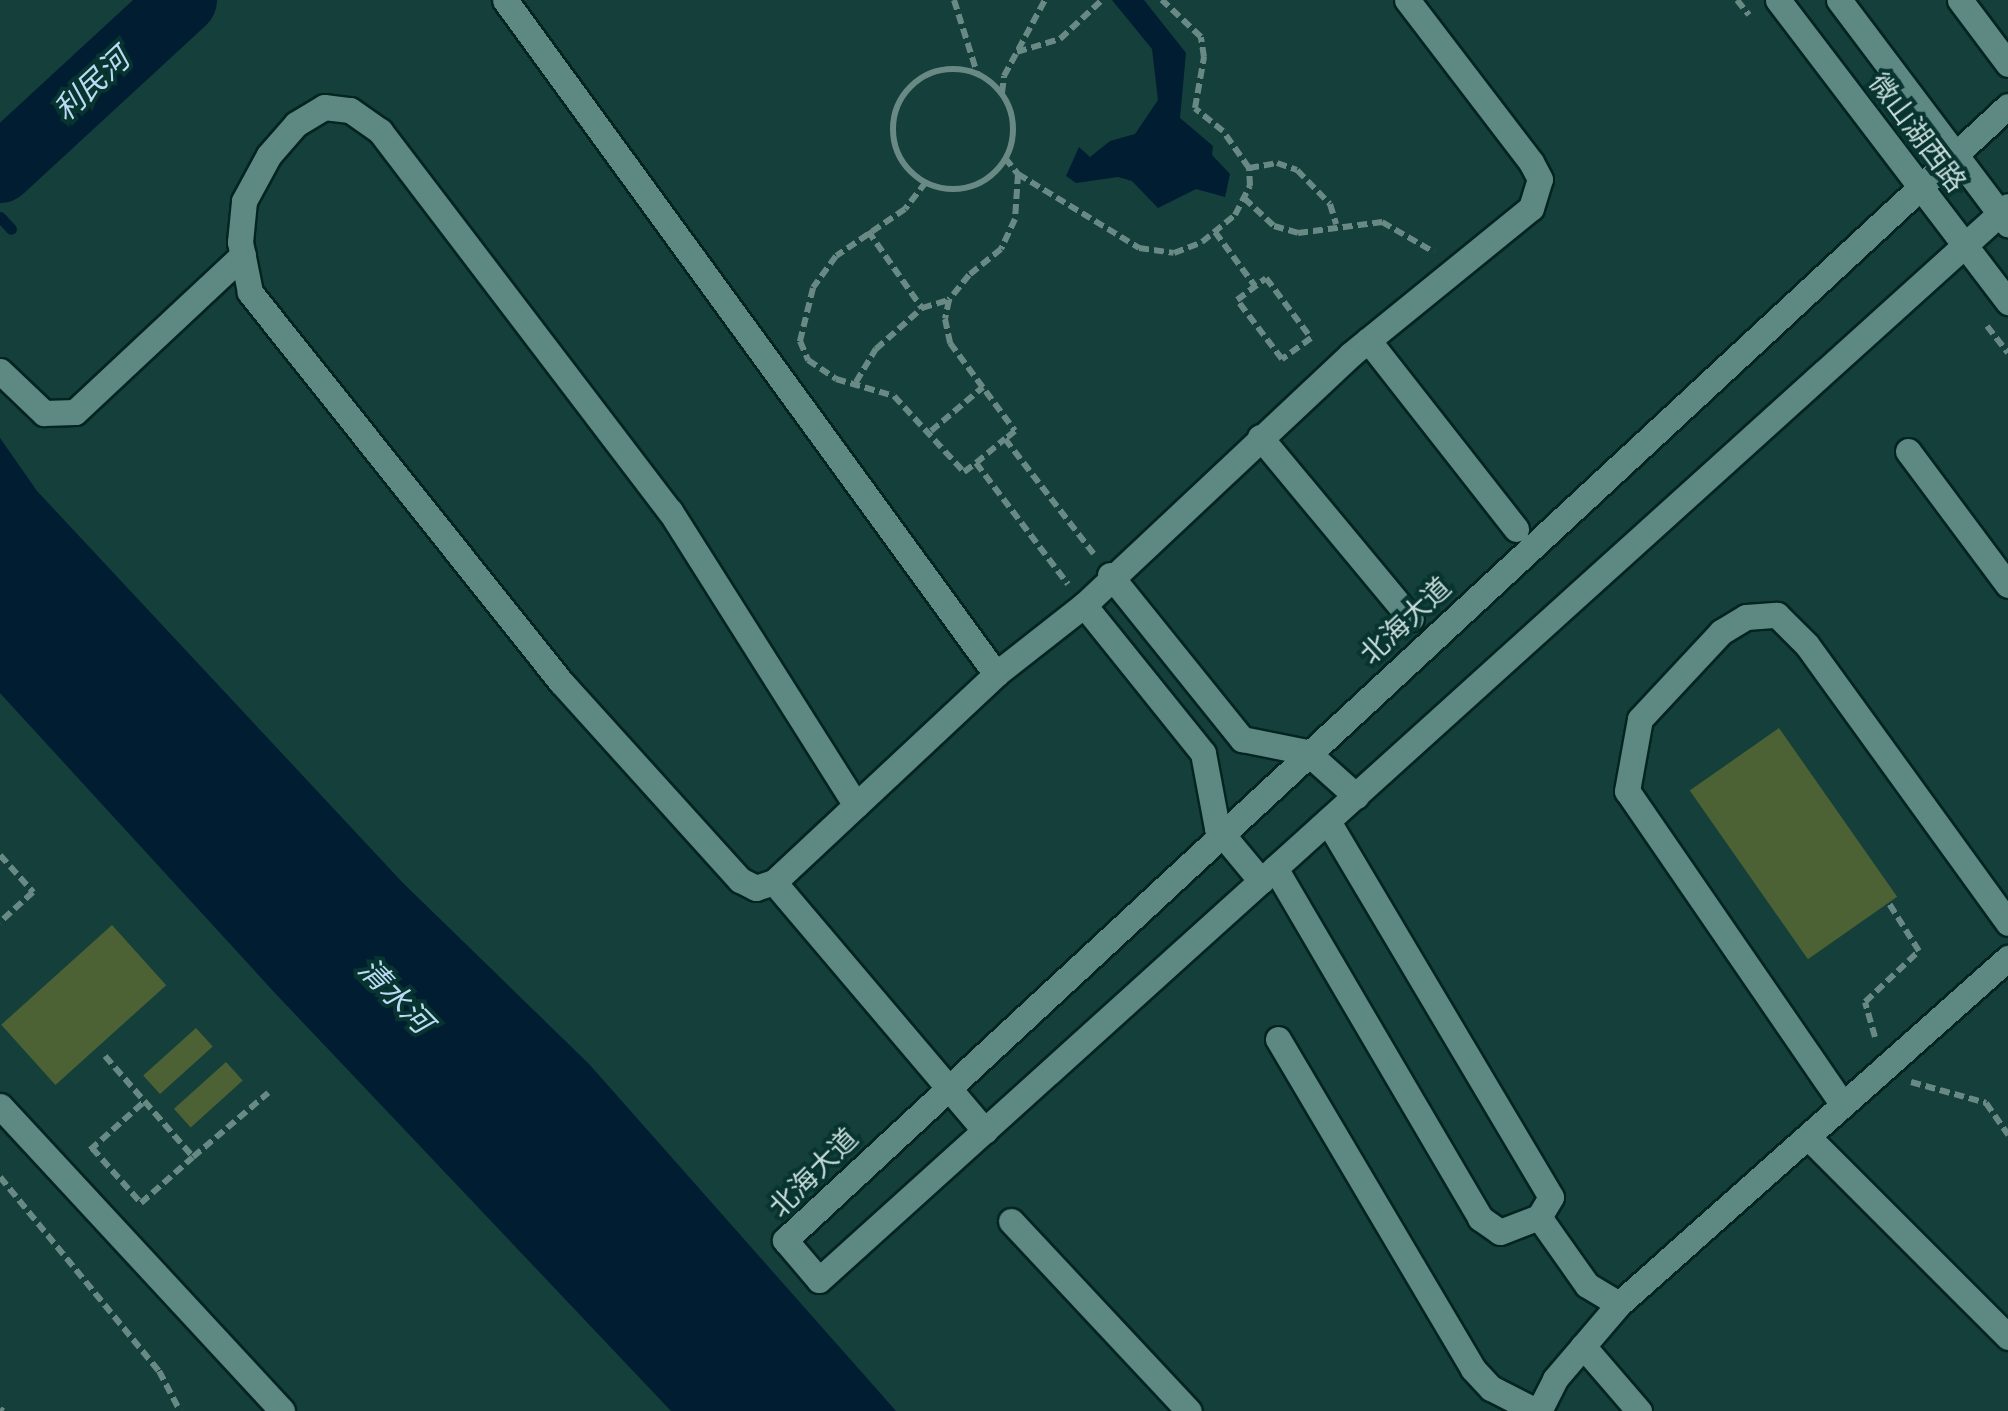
<!DOCTYPE html>
<html>
<head>
<meta charset="utf-8">
<style>
	body { margin:0 }
	#map { position:relative; width:2008px; height:1411px; overflow:hidden; background:#153f3a; font-family:Arial,"Noto Sans SC",sans-serif }
	div>[style] { position:absolute }
	.green>* { inset:0; background:#4d6234; transform-origin:0 0 }
	.water>* { inset:0; background:#001d32 }
	.stream>* { height:11px; margin:-5.5px; padding:0 5.5px; transform-origin:5.5px; border-radius:5.5px; background:#001d32 }
	.river>* { height:68px; margin:-34px; padding:0 34px; transform-origin:34px; border-radius:34px; background:#001d32 }
	.path>* { height:6px; margin-top:-3px; transform-origin:0; background:repeating-linear-gradient(90deg,#698985 0 10px,transparent 0 15px) }
	.path>.ring { margin:-3px; padding:0; box-sizing:content-box; background:none; border:6px solid #698985; border-radius:50% }
	.roads { filter:drop-shadow(2px 0 #042420) drop-shadow(-2px 0 #042420) drop-shadow(0 2px #042420) drop-shadow(0 -2px #042420) }
	.minor>* { height:25px; margin:-12.5px; padding:0 12.5px; transform-origin:12.5px; border-radius:12.5px; background:#5e8882 }
	span { translate:-50% -50%; white-space:nowrap; text-align:center; line-height:1.15; -webkit-text-stroke:8px #083430; paint-order:stroke }
	.street-label { font-size:28px; color:#c5dad7 }
	.water-label { font-size:30px; color:#bbdbf4; font-style:italic }
</style>
</head>
<body>
<div id="map">
	<div class="green">
		<div style="left:1779px;top:728px;width:206px;height:109px;rotate:55deg"></div>
		<div style="left:112px;top:925px;width:81px;height:149px;rotate:48deg"></div>
		<div style="left:196px;top:1028px;width:25px;height:71px;rotate:48deg"></div>
		<div style="left:226px;top:1062px;width:25px;height:70px;rotate:48deg"></div>
	</div>
	<div class="water">
		<div style="clip-path:polygon(1112px 0,1144px 0,1186px 53px,1180px 118px,1213px 146px,1212px 155px,1230px 174px,1225px 197px,1196px 189px,1158px 208px,1132px 181px,1118px 177px,1076px 183px,1066px 176px,1079px 147px,1090px 157px,1110px 141px,1135px 134px,1158px 100px,1152px 49px)"></div>
		<div style="clip-path:polygon(0 438px,37px 491px,403px 883px,589px 1064px,896px 1411px,671px 1411px,274px 992px,0 693px)"></div>
	</div>
	<div class="stream">
		<div style="left:0;top:217px;width:16px;rotate:47deg"></div>
	</div>
	<div class="river">
		<div style="left:0;top:169px;width:249px;rotate:-42.7deg"></div>
	</div>
	<div class="path">
		<div style="left:954px;top:0;width:77px;rotate:72.5deg"></div>
		<div style="left:1737px;top:0;width:19px;rotate:51deg"></div>
		<div style="left:1017px;top:52px;width:45px;rotate:-16.8deg"></div>
		<div style="left:1060px;top:39px;width:57px;rotate:-42.9deg"></div>
		<div class="ring" style="left:893px;top:69px;width:114px;height:114px"></div>
		<div style="left:1002px;top:93px;width:17px;rotate:-83deg"></div>
		<div style="left:1004px;top:76px;width:86px;rotate:-61.7deg"></div>
		<div style="left:1005px;top:158px;width:21px;rotate:51deg"></div>
		<div style="left:1018px;top:174px;width:142px;rotate:31.4deg"></div>
		<div style="left:1139px;top:248px;width:35px;rotate:8deg"></div>
		<div style="left:1174px;top:253px;width:30px;rotate:-21deg"></div>
		<div style="left:1202px;top:242px;width:43px;rotate:-39.3deg"></div>
		<div style="left:1235px;top:215px;width:33px;rotate:-63deg"></div>
		<div style="left:1250px;top:186px;width:18px;rotate:-93deg"></div>
		<div style="left:1249px;top:168px;width:45px;rotate:-125.1deg"></div>
		<div style="left:1223px;top:131px;width:36px;rotate:-141deg"></div>
		<div style="left:1195px;top:108px;width:52px;rotate:-80deg"></div>
		<div style="left:1204px;top:57px;width:20px;rotate:-99deg"></div>
		<div style="left:1201px;top:37px;width:54px;rotate:-136.5deg"></div>
		<div style="left:1249px;top:168px;width:28px;rotate:-10deg"></div>
		<div style="left:1277px;top:163px;width:21px;rotate:19deg"></div>
		<div style="left:1297px;top:170px;width:47px;rotate:45.9deg"></div>
		<div style="left:1330px;top:204px;width:21px;rotate:73deg"></div>
		<div style="left:1018px;top:174px;width:45px;rotate:93.8deg"></div>
		<div style="left:1015px;top:219px;width:33px;rotate:115deg"></div>
		<div style="left:1001px;top:249px;width:41px;rotate:140.9deg"></div>
		<div style="left:969px;top:275px;width:32px;rotate:129deg"></div>
		<div style="left:949px;top:300px;width:19px;rotate:102deg"></div>
		<div style="left:945px;top:319px;width:25px;rotate:78deg"></div>
		<div style="left:950px;top:343px;width:109px;rotate:53.5deg"></div>
		<div style="left:1015px;top:431px;width:13px;rotate:141deg"></div>
		<div style="left:1005px;top:439px;width:145px;rotate:52.3deg"></div>
		<div style="left:926px;top:182px;width:34px;rotate:128deg"></div>
		<div style="left:905px;top:209px;width:83px;rotate:145.7deg"></div>
		<div style="left:836px;top:256px;width:39px;rotate:126deg"></div>
		<div style="left:813px;top:288px;width:55px;rotate:103.8deg"></div>
		<div style="left:800px;top:341px;width:21px;rotate:67deg"></div>
		<div style="left:808px;top:360px;width:34px;rotate:34deg"></div>
		<div style="left:836px;top:379px;width:60px;rotate:16.3deg"></div>
		<div style="left:894px;top:396px;width:103px;rotate:47.4deg"></div>
		<div style="left:964px;top:472px;width:15px;rotate:-37deg"></div>
		<div style="left:976px;top:463px;width:152px;rotate:52.8deg"></div>
		<div style="left:1244px;top:198px;width:41px;rotate:43deg"></div>
		<div style="left:1274px;top:226px;width:25px;rotate:16deg"></div>
		<div style="left:1298px;top:233px;width:85px;rotate:-7.5deg"></div>
		<div style="left:1382px;top:222px;width:60px;rotate:30deg"></div>
		<div style="left:868px;top:231px;width:94px;rotate:55deg"></div>
		<div style="left:1215px;top:232px;width:67px;rotate:53.5deg"></div>
		<div style="left:1266px;top:278px;width:75px;rotate:53.1deg"></div>
		<div style="left:1311px;top:338px;width:36px;rotate:144deg"></div>
		<div style="left:1282px;top:359px;width:74px;rotate:-127.3deg"></div>
		<div style="left:1237px;top:300px;width:36px;rotate:-37deg"></div>
		<div style="left:1987px;top:326px;width:34px;rotate:52deg"></div>
		<div style="left:856px;top:382px;width:39px;rotate:-59deg"></div>
		<div style="left:876px;top:349px;width:62px;rotate:-41.7deg"></div>
		<div style="left:922px;top:308px;width:28px;rotate:-17deg"></div>
		<div style="left:931px;top:431px;width:68px;rotate:-40.2deg"></div>
		<div style="left:976px;top:463px;width:38px;rotate:-40deg"></div>
		<div style="left:0;top:855px;width:50px;rotate:48.3deg"></div>
		<div style="left:33px;top:892px;width:45px;rotate:137.7deg"></div>
		<div style="left:1875px;top:1037px;width:36px;rotate:-106deg"></div>
		<div style="left:1865px;top:1002px;width:74px;rotate:-43.4deg"></div>
		<div style="left:1919px;top:951px;width:58px;rotate:-122.3deg"></div>
		<div style="left:105px;top:1056px;width:134px;rotate:48.9deg"></div>
		<div style="left:193px;top:1157px;width:99px;rotate:-40.5deg"></div>
		<div style="left:1911px;top:1082px;width:78px;rotate:15.6deg"></div>
		<div style="left:1986px;top:1103px;width:39px;rotate:55deg"></div>
		<div style="left:92px;top:1148px;width:74px;rotate:48.3deg"></div>
		<div style="left:141px;top:1203px;width:69px;rotate:-41.5deg"></div>
		<div style="left:90px;top:1150px;width:74px;rotate:-41.7deg"></div>
		<div style="left:0;top:1177px;width:251px;rotate:50.7deg"></div>
		<div style="left:159px;top:1371px;width:45px;rotate:62.3deg"></div>
		<div style="left:0;top:1409px;width:4px;rotate:34deg"></div>
	</div>
	<div class="roads">
		<div class="minor">
			<div style="left:505px;top:0;width:834px;rotate:53.93deg"></div>
			<div style="left:1778px;top:0;width:380px;rotate:52.7deg"></div>
			<div style="left:1839px;top:0;width:281px;rotate:53deg"></div>
			<div style="left:1960px;top:0;width:80px;rotate:53.1deg"></div>
			<div style="left:2008px;top:106px;width:1668px;rotate:137.16deg"></div>
			<div style="left:785px;top:1240px;width:52px;rotate:49.6deg"></div>
			<div style="left:819px;top:1280px;width:1602px;rotate:-42.09deg"></div>
			<div style="left:1368px;top:340px;width:240px;rotate:51.9deg"></div>
			<div style="left:0;top:371px;width:61px;rotate:43.7deg"></div>
			<div style="left:44px;top:413px;width:31px;rotate:-2deg"></div>
			<div style="left:75px;top:412px;width:230px;rotate:-43.1deg"></div>
			<div style="left:1260px;top:437px;width:236px;rotate:50.3deg"></div>
			<div style="left:1908px;top:451px;width:167px;rotate:53.3deg"></div>
			<div style="left:1110px;top:575px;width:211px;rotate:51.2deg"></div>
			<div style="left:1242px;top:739px;width:66px;rotate:11.3deg"></div>
			<div style="left:1307px;top:752px;width:66px;rotate:41.9deg"></div>
			<div style="left:1084px;top:605px;width:190px;rotate:51.2deg"></div>
			<div style="left:1203px;top:753px;width:76px;rotate:79.4deg"></div>
			<div style="left:1217px;top:828px;width:69px;rotate:50.3deg"></div>
			<div style="left:1275px;top:868px;width:406px;rotate:59.6deg"></div>
			<div style="left:1480px;top:1218px;width:24px;rotate:35deg"></div>
			<div style="left:1500px;top:1232px;width:42px;rotate:-21deg"></div>
			<div style="left:1539px;top:1217px;width:23px;rotate:-59deg"></div>
			<div style="left:1551px;top:1197px;width:437px;rotate:-120.7deg"></div>
			<div style="left:774px;top:882px;width:19px;rotate:162deg"></div>
			<div style="left:756px;top:888px;width:18px;rotate:-153deg"></div>
			<div style="left:740px;top:880px;width:267px;rotate:-132.1deg"></div>
			<div style="left:561px;top:682px;width:499px;rotate:-128.6deg"></div>
			<div style="left:250px;top:292px;width:51px;rotate:-101.3deg"></div>
			<div style="left:240px;top:242px;width:41px;rotate:-84.4deg"></div>
			<div style="left:244px;top:201px;width:52px;rotate:-61.5deg"></div>
			<div style="left:269px;top:155px;width:41px;rotate:-48.9deg"></div>
			<div style="left:296px;top:124px;width:33px;rotate:-31deg"></div>
			<div style="left:324px;top:107px;width:26px;rotate:7deg"></div>
			<div style="left:350px;top:110px;width:37px;rotate:35deg"></div>
			<div style="left:380px;top:131px;width:478px;rotate:52.7deg"></div>
			<div style="left:670px;top:511px;width:348px;rotate:57.7deg"></div>
			<div style="left:1278px;top:1039px;width:383px;rotate:59.4deg"></div>
			<div style="left:1473px;top:1369px;width:26px;rotate:47deg"></div>
			<div style="left:1491px;top:1388px;width:51px;rotate:27.1deg"></div>
			<div style="left:1843px;top:1105px;width:381px;rotate:-124.5deg"></div>
			<div style="left:1627px;top:791px;width:73px;rotate:-79.8deg"></div>
			<div style="left:1640px;top:719px;width:119px;rotate:-47deg"></div>
			<div style="left:1721px;top:632px;width:29px;rotate:-31deg"></div>
			<div style="left:1746px;top:617px;width:31px;rotate:-4deg"></div>
			<div style="left:1777px;top:615px;width:42px;rotate:45deg"></div>
			<div style="left:1807px;top:645px;width:343px;rotate:54.1deg"></div>
			<div style="left:0;top:1106px;width:415px;rotate:47.2deg"></div>
			<div style="left:985px;top:1131px;width:326px;rotate:-130.3deg"></div>
			<div style="left:774px;top:882px;width:304px;rotate:-43.1deg"></div>
			<div style="left:996px;top:674px;width:112px;rotate:-38.1deg"></div>
			<div style="left:1084px;top:605px;width:365px;rotate:-43.2deg"></div>
			<div style="left:1350px;top:355px;width:233px;rotate:-39.1deg"></div>
			<div style="left:1531px;top:208px;width:30px;rotate:-73deg"></div>
			<div style="left:1540px;top:179px;width:19px;rotate:-118deg"></div>
			<div style="left:1531px;top:162px;width:204px;rotate:-127.4deg"></div>
			<div style="left:1808px;top:1137px;width:283px;rotate:45deg"></div>
			<div style="left:1539px;top:1217px;width:83px;rotate:54.8deg"></div>
			<div style="left:1587px;top:1285px;width:37px;rotate:31deg"></div>
			<div style="left:1011px;top:1221px;width:260px;rotate:46.9deg"></div>
			<div style="left:1583px;top:1346px;width:86px;rotate:49.3deg"></div>
			<div style="left:1539px;top:1411px;width:36px;rotate:-63deg"></div>
			<div style="left:1555px;top:1379px;width:99px;rotate:-49.5deg"></div>
			<div style="left:1619px;top:1304px;width:521px;rotate:-41.65deg"></div>
		</div>
	</div>
	<div class="street-label">
		<span style="left:1917px;top:133px;rotate:53deg">微山湖西路</span>
		<span style="left:1406px;top:621px;rotate:-43deg">北海大道</span>
		<span style="left:814px;top:1173px;rotate:-45deg">北海大道</span>
	</div>
	<div class="water-label">
		<span style="left:92px;top:85px;rotate:-43deg">利民河</span>
		<span style="left:395px;top:996px;rotate:46deg">清水河</span>
	</div>
</div>
</body>
</html>
